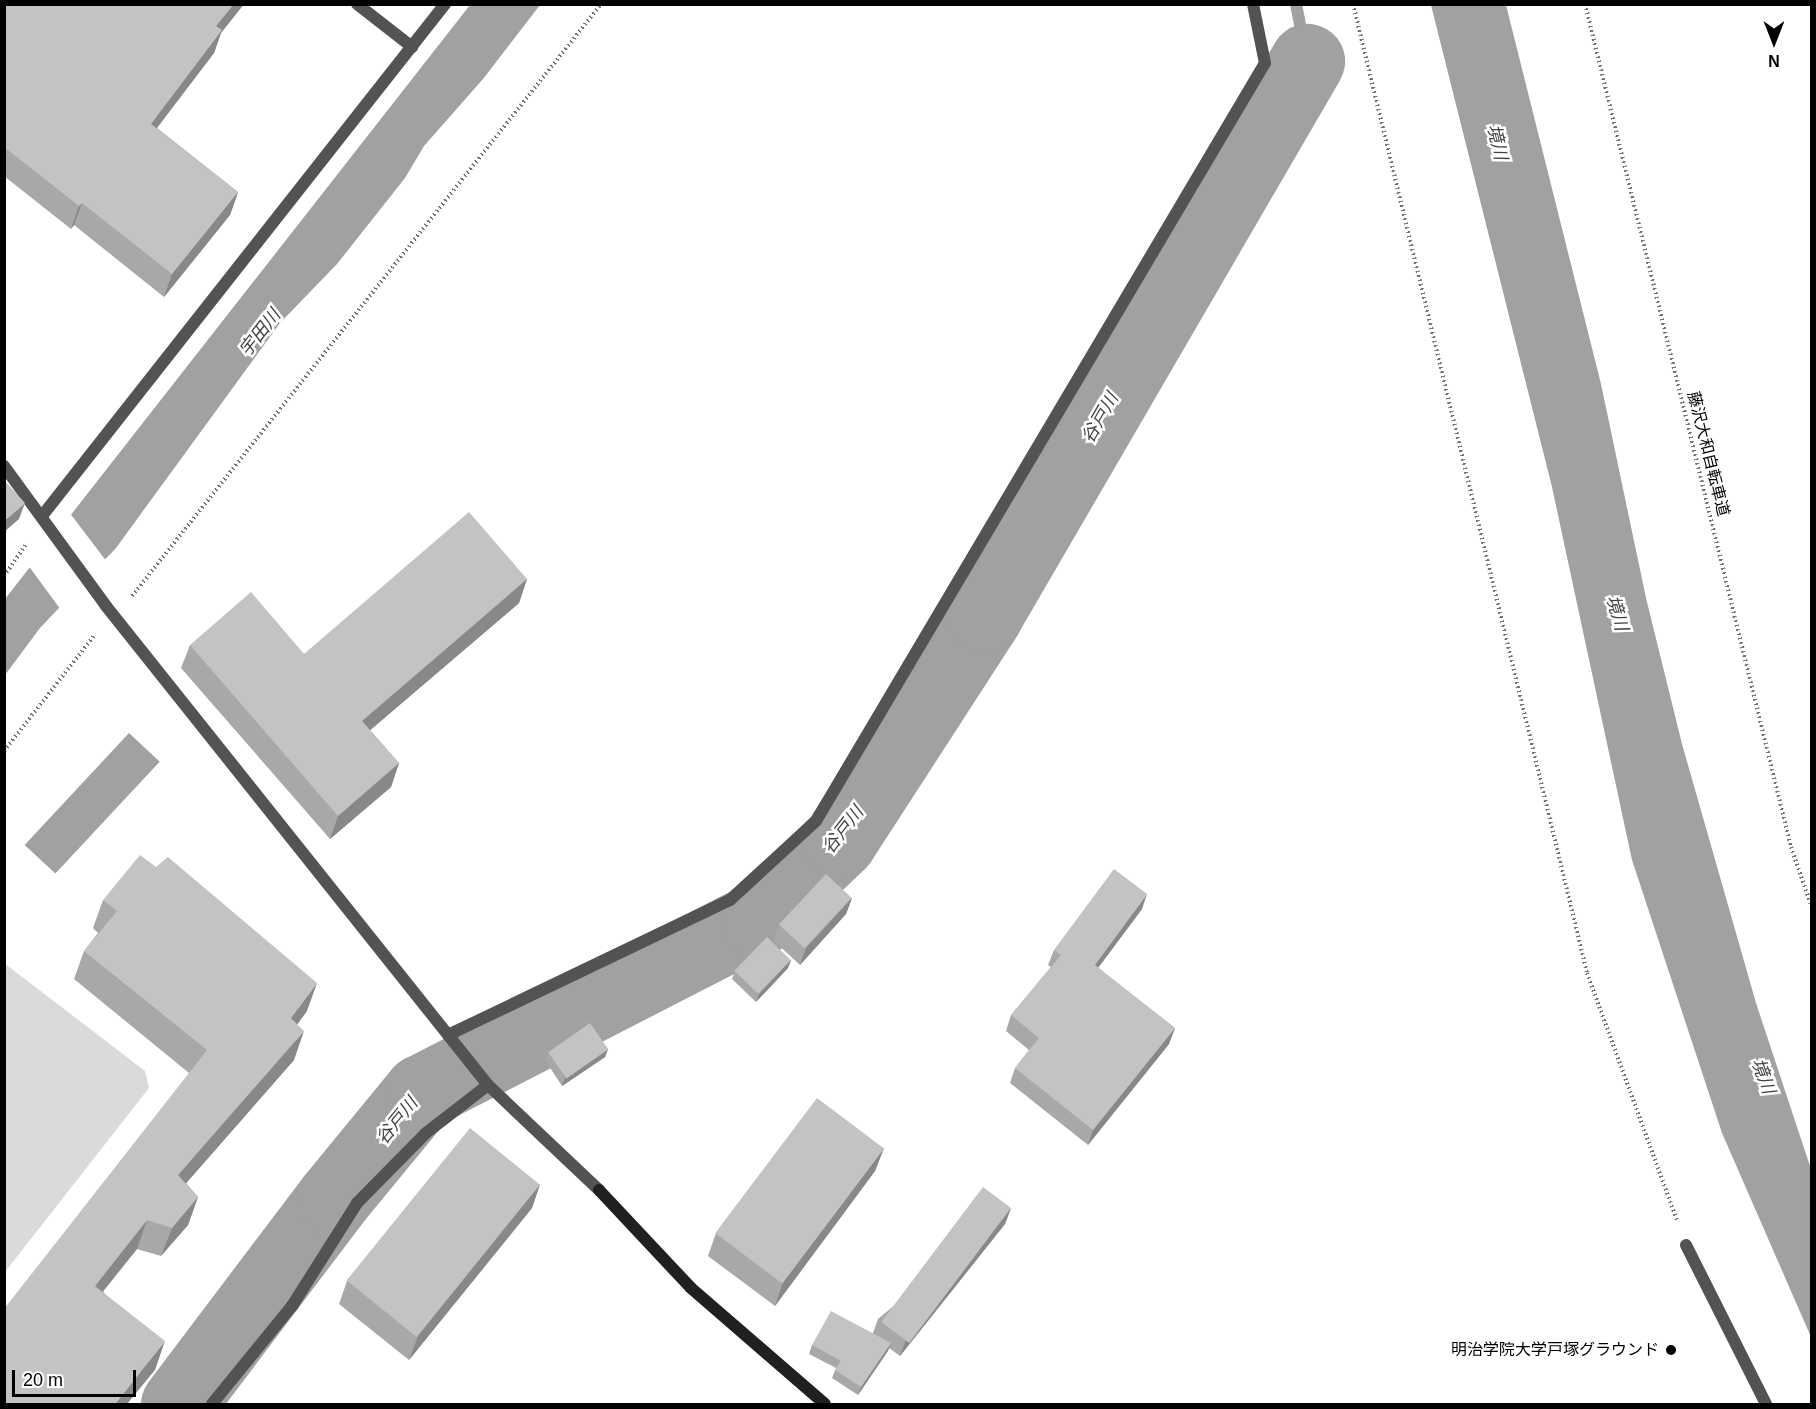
<!DOCTYPE html>
<html>
<head>
<meta charset="utf-8">
<style>
	body { margin:0 }
	#map { position:relative; width:1816px; height:1409px; overflow:hidden; background:#fff; font-family:Helvetica,"Noto Sans JP",sans-serif }
	div>[style] { position:absolute }
	.green>* { inset:0; background:#dadada }
	.water>* { inset:0; background:#a1a1a1; transform-origin:0 0 }
	.pier>* { inset:0; background:#fff }
	.stream>* { height:12px; margin:-6px; padding:0 6px; transform-origin:6px; border-radius:6px; background:#a1a1a1 }
	.river>* { height:75px; margin:-37.5px; padding:0 37.5px; transform-origin:37.5px; border-radius:37.5px; background:#a1a1a1 }
	.path>* { height:4px; margin-top:-2px; transform-origin:0; background:repeating-linear-gradient(90deg,#757575 0 1.5px,transparent 0 4.5px) }
	.street>* { height:12px; margin:-6px; padding:0 6px; transform-origin:6px; border-radius:6px; background:#535353 }
	.secondary>* { height:12px; margin:-6px; padding:0 6px; transform-origin:6px; border-radius:6px; background:#202020 }
	.wall>* { inset:0; background:#a8a8a8 }
	.shaded-wall>* { inset:0; background:#888 }
	.building>* { inset:0; background:#c3c3c3; transform-origin:0 0 }
	.dots>* { width:16px; height:16px; translate:-50% -50%; box-sizing:border-box; border:3px solid #fff; border-radius:50% }
	span { translate:-50% -50%; white-space:nowrap; text-align:center; line-height:1.15; -webkit-text-stroke:5px #fff; paint-order:stroke }
	.street-label { font-size:16px; color:#000 }
	.poi-label { font-size:16px; color:#000 }
	.right { translate:-100% -50%; text-align:right }
	.water-label { font-size:18px; color:#424242; font-style:italic }
	.frame { position:absolute; inset:0; border:6px solid #000; pointer-events:none }
	.north { position:absolute; left:1744px; top:12px; width:60px; height:60px; -webkit-text-stroke:4px #fff; paint-order:stroke; rotate:180deg; font-size:16px; font-weight:700; line-height:24px; text-align:center; color:#000 }
	.north::after { content:''; display:block; margin:auto; width:21px; height:27px; background:#000; clip-path:polygon(50% 0,100% 100%,50% 72%,0 100%) }
	.scale { position:absolute; left:12px; top:1370px; width:124px; height:27px; box-sizing:border-box; border:3px solid #000; border-top:0; padding-left:8px; font-size:18px; line-height:21px; white-space:nowrap; color:#000; -webkit-text-stroke:4px #fff; paint-order:stroke }
</style>
</head>
<body>
<div id="map">
	<div class="green">
		<div style="clip-path:polygon(4px 963px,145px 1071px,149px 1088px,5px 1272px)"></div>
	</div>
	<div class="water">
		<div style="clip-path:polygon(470px 5px,540px 5px,483px 79px,424px 146px,405px 178px,337px 264px,280px 323px,116px 548px,40px 628px,5px 675px,5px 599px)"></div>
		<div style="clip-path:polygon(1431px 5px,1506px 5px,1601px 384px,1646px 598px,1682px 744px,1756px 1003px,1811px 1169px,1811px 1337px,1722px 1133px,1632px 860px,1552px 487px)"></div>
		<div style="left:129px;top:733px;width:42px;height:153px;rotate:43deg"></div>
	</div>
	<div class="pier">
		<div style="clip-path:polygon(69px 512px,107px 562px,61px 610px,28px 565px)"></div>
	</div>
	<div class="stream">
		<div style="left:1296px;top:4px;width:58px;rotate:79.1deg"></div>
	</div>
	<div class="river">
		<div style="left:178px;top:1404px;width:257px;rotate:-52.9deg"></div>
		<div style="left:333px;top:1199px;width:139px;rotate:-50.6deg"></div>
		<div style="left:421px;top:1092px;width:378px;rotate:-27.2deg"></div>
		<div style="left:757px;top:919px;width:113px;rotate:-43.6deg"></div>
		<div style="left:839px;top:841px;width:269px;rotate:-57.1deg"></div>
		<div style="left:985px;top:615px;width:641px;rotate:-59.83deg"></div>
	</div>
	<div class="path">
		<div style="left:1353px;top:4px;width:997px;rotate:76.42deg"></div>
		<div style="left:1587px;top:973px;width:263px;rotate:70deg"></div>
		<div style="left:1585px;top:4px;width:868px;rotate:76.27deg"></div>
		<div style="left:1791px;top:847px;width:65px;rotate:71deg"></div>
		<div style="left:4px;top:576px;width:40px;rotate:-55.1deg"></div>
		<div style="left:132px;top:596px;width:755px;rotate:-51.61deg"></div>
		<div style="left:4px;top:751px;width:146px;rotate:-52deg"></div>
	</div>
	<div class="street">
		<div style="left:357px;top:4px;width:70px;rotate:38deg"></div>
		<div style="left:4px;top:466px;width:173px;rotate:53.9deg"></div>
		<div style="left:106px;top:606px;width:613px;rotate:51.43deg"></div>
		<div style="left:488px;top:1085px;width:153px;rotate:43.4deg"></div>
		<div style="left:42px;top:516px;width:652px;rotate:-51.79deg"></div>
		<div style="left:448px;top:1035px;width:313px;rotate:-25.6deg"></div>
		<div style="left:730px;top:900px;width:117px;rotate:-42.6deg"></div>
		<div style="left:816px;top:821px;width:881px;rotate:-59.36deg"></div>
		<div style="left:1265px;top:63px;width:60px;rotate:-101.5deg"></div>
		<div style="left:1686px;top:1245px;width:178px;rotate:63.3deg"></div>
		<div style="left:212px;top:1404px;width:127px;rotate:-50.8deg"></div>
		<div style="left:292px;top:1306px;width:122px;rotate:-57.7deg"></div>
		<div style="left:357px;top:1203px;width:98px;rotate:-45.4deg"></div>
		<div style="left:426px;top:1133px;width:78px;rotate:-37.7deg"></div>
	</div>
	<div class="secondary">
		<div style="left:599px;top:1190px;width:134px;rotate:46.8deg"></div>
		<div style="left:691px;top:1288px;width:177px;rotate:40.9deg"></div>
	</div>
	<div class="wall">
		<div style="clip-path:polygon(4px 4px,244px 4px,221px 33px,214px 53px,157px 128px,238px 192px,230px 215px,164px 297px,74px 225px,71px 229px,4px 176px)"></div>
		<div style="clip-path:polygon(527px 579px,519px 603px,370px 730px,399px 763px,391px 787px,330px 839px,181px 668px,190px 645px,304px 654px)"></div>
		<div style="clip-path:polygon(852px 898px,846px 914px,800px 965px,774px 941px,779px 925px)"></div>
		<div style="clip-path:polygon(103px 900px,307px 1011px,297px 1024px,294px 1060px,186px 1183px,198px 1197px,188px 1225px,161px 1256px,137px 1249px,103px 1291px,155px 1370px,4px 1404px,189px 1073px,74px 979px,84px 951px,98px 933px,93px 928px)"></div>
		<div style="clip-path:polygon(1142px 909px,1098px 968px,1175px 1028px,1169px 1044px,1088px 1145px,1010px 1083px,1015px 1068px,1029px 1050px,1006px 1031px,1011px 1015px,1051px 967px,1048px 965px,1054px 950px)"></div>
		<div style="clip-path:polygon(791px 960px,788px 968px,756px 1002px,732px 979px,735px 971px)"></div>
		<div style="clip-path:polygon(608px 1049px,605px 1057px,562px 1086px,545px 1060px,548px 1052px)"></div>
		<div style="clip-path:polygon(884px 1148px,875px 1171px,775px 1306px,708px 1256px,716px 1233px)"></div>
		<div style="clip-path:polygon(540px 1184px,532px 1208px,409px 1360px,339px 1304px,347px 1281px)"></div>
		<div style="clip-path:polygon(1011px 1208px,1005px 1224px,900px 1356px,889px 1348px,858px 1395px,832px 1378px,836px 1368px,809px 1354px,812px 1345px,873px 1333px,878px 1319px)"></div>
	</div>
	<div class="shaded-wall">
		<div style="clip-path:polygon(234px 4px,244px 4px,221px 33px,214px 53px,143px 146px,151px 124px,216px 26px)"></div>
		<div style="clip-path:polygon(238px 192px,230px 215px,164px 297px,172px 274px)"></div>
		<div style="clip-path:polygon(82px 203px,74px 225px,71px 229px,79px 206px)"></div>
		<div style="clip-path:polygon(25px 503px,19px 519px,4px 532px,4px 521px)"></div>
		<div style="clip-path:polygon(527px 579px,519px 603px,354px 744px,362px 721px)"></div>
		<div style="clip-path:polygon(399px 763px,391px 787px,330px 839px,338px 816px)"></div>
		<div style="clip-path:polygon(1147px 894px,1142px 909px,1089px 980px,1095px 965px)"></div>
		<div style="clip-path:polygon(852px 898px,846px 914px,800px 965px,806px 948px)"></div>
		<div style="clip-path:polygon(791px 960px,788px 968px,756px 1002px,759px 994px)"></div>
		<div style="clip-path:polygon(317px 983px,307px 1011px,281px 1047px,291px 1018px)"></div>
		<div style="clip-path:polygon(1175px 1028px,1169px 1044px,1088px 1145px,1093px 1130px)"></div>
		<div style="clip-path:polygon(304px 1031px,294px 1060px,168px 1204px,178px 1175px)"></div>
		<div style="clip-path:polygon(608px 1049px,605px 1057px,562px 1086px,565px 1078px)"></div>
		<div style="clip-path:polygon(884px 1148px,875px 1171px,775px 1306px,783px 1282px)"></div>
		<div style="clip-path:polygon(540px 1184px,532px 1208px,409px 1360px,418px 1336px)"></div>
		<div style="clip-path:polygon(198px 1197px,188px 1225px,161px 1256px,172px 1228px)"></div>
		<div style="clip-path:polygon(1011px 1208px,1005px 1224px,900px 1356px,906px 1340px)"></div>
		<div style="clip-path:polygon(147px 1220px,137px 1249px,85px 1314px,95px 1286px)"></div>
		<div style="clip-path:polygon(165px 1341px,155px 1370px,127px 1404px,115px 1404px)"></div>
		<div style="clip-path:polygon(891px 1343px,888px 1351px,858px 1395px,861px 1387px)"></div>
	</div>
	<div class="building">
		<div style="clip-path:polygon(4px 4px,234px 4px,216px 26px,222px 30px,151px 124px,238px 192px,172px 274px,82px 203px,79px 206px,4px 147px)"></div>
		<div style="clip-path:polygon(4px 480px,25px 503px,4px 521px)"></div>
		<div style="clip-path:polygon(469px 512px,527px 579px,362px 721px,399px 763px,338px 816px,190px 645px,251px 592px,304px 654px)"></div>
		<div style="clip-path:polygon(140px 855px,156px 867px,168px 857px,317px 983px,291px 1018px,304px 1031px,178px 1175px,198px 1197px,172px 1228px,147px 1220px,95px 1286px,165px 1341px,115px 1404px,4px 1404px,4px 1309px,207px 1050px,84px 951px,117px 911px,103px 900px)"></div>
		<div style="clip-path:polygon(1114px 869px,1147px 894px,1095px 965px,1175px 1028px,1093px 1130px,1015px 1068px,1039px 1038px,1011px 1015px,1061px 955px,1054px 950px)"></div>
		<div style="left:826px;top:874px;width:35px;height:69px;rotate:43deg"></div>
		<div style="left:767px;top:937px;width:33px;height:47px;rotate:44deg"></div>
		<div style="left:590px;top:1023px;width:32px;height:51px;rotate:55deg"></div>
		<div style="left:817px;top:1098px;width:84px;height:169px;rotate:37deg"></div>
		<div style="left:470px;top:1128px;width:90px;height:196px;rotate:39deg"></div>
		<div style="left:983px;top:1187px;width:35px;height:169px;rotate:37deg"></div>
		<div style="clip-path:polygon(831px 1311px,891px 1343px,861px 1387px,835px 1370px,841px 1361px,812px 1345px)"></div>
	</div>
	<div class="dots">
		<div style="left:1671px;top:1350px;background:#000"></div>
	</div>
	<div class="street-label">
		<span style="left:1708px;top:454px;rotate:76deg">藤沢大和自転車道</span>
	</div>
	<div class="poi-label">
		<span class="right" style="left:1659px;top:1350px">明治学院大学戸塚グラウンド</span>
	</div>
	<div class="water-label">
		<span style="left:1497px;top:142px;rotate:77deg">境川</span>
		<span style="left:260px;top:333px;rotate:-52deg">宇田川</span>
		<span style="left:1100px;top:418px;rotate:-60deg">谷戸川</span>
		<span style="left:1617px;top:613px;rotate:74deg">境川</span>
		<span style="left:843px;top:830px;rotate:-52deg">谷戸川</span>
		<span style="left:1763px;top:1076px;rotate:70deg">境川</span>
		<span style="left:397px;top:1121px;rotate:-51deg">谷戸川</span>
	</div>
	<div class="frame"></div>
	<div class="north">N</div>
	<div class="scale">20 m</div>
</div>
</body>
</html>
